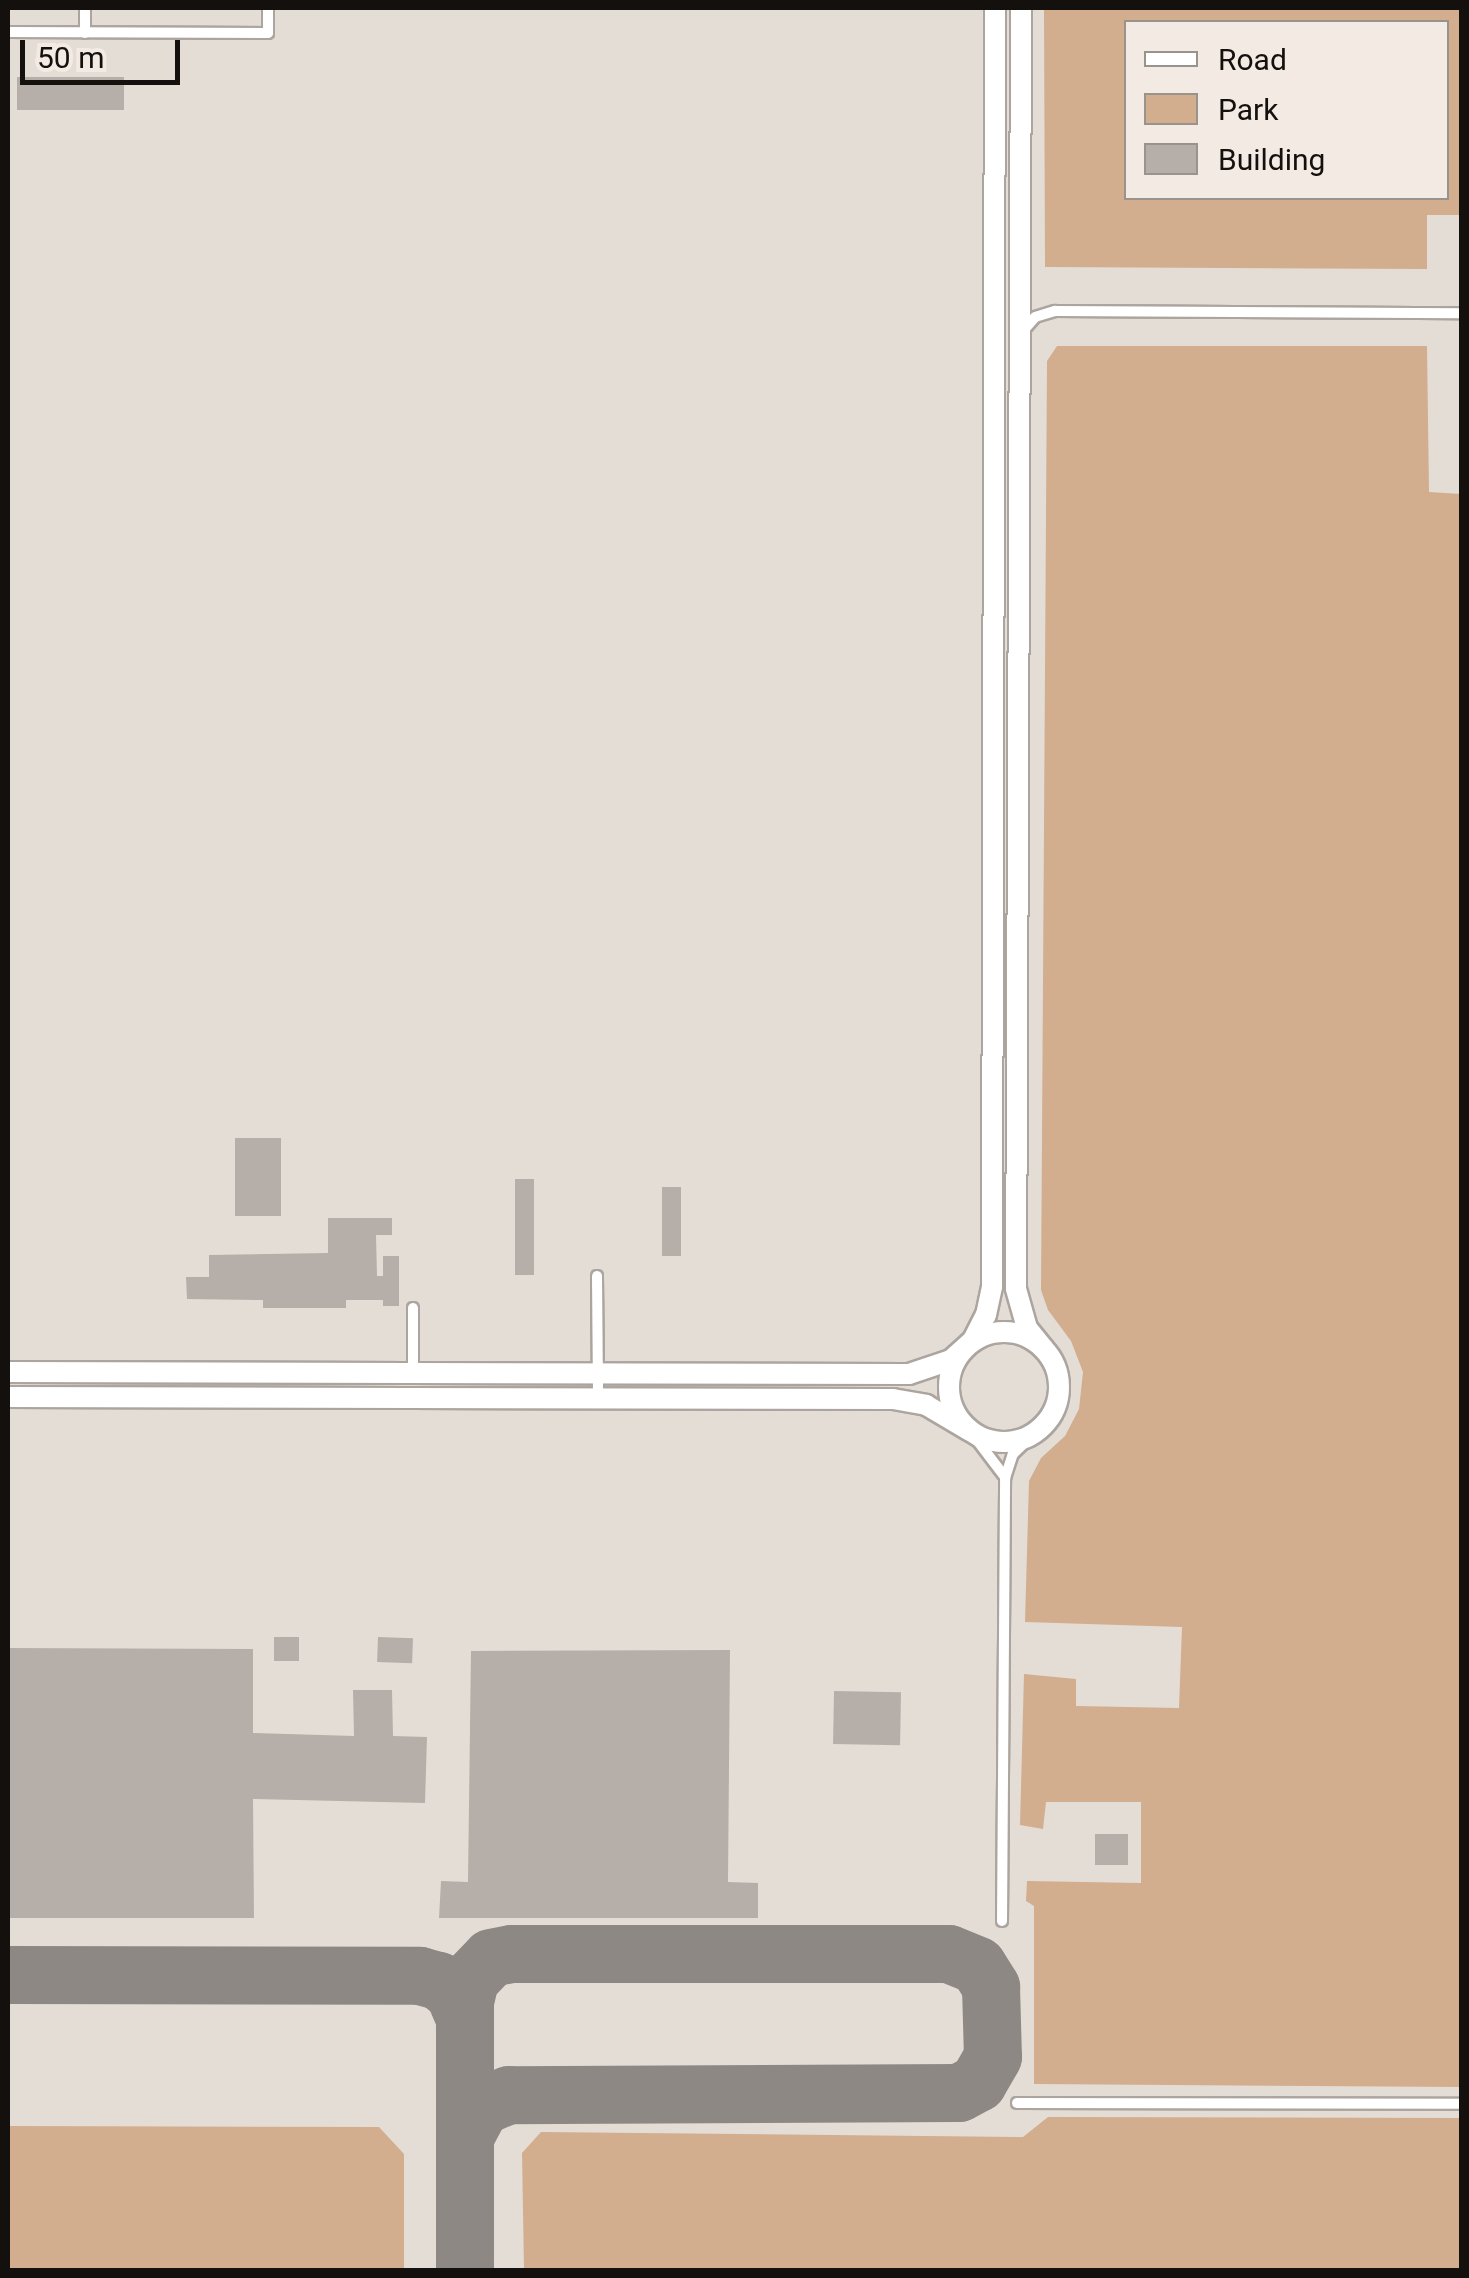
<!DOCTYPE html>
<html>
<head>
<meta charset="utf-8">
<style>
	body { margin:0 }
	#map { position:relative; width:1469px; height:2278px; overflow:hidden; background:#e4ddd6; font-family:Roboto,sans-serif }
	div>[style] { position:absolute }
	.green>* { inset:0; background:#d2ad8e }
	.taxiway>* { height:58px; margin:-29px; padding:0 29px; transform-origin:29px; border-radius:29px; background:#8e8884 }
	.building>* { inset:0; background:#b6aea8; transform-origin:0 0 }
	.roads { filter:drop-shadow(2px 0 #aca59f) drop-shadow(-2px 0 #aca59f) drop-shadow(0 2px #aca59f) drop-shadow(0 -2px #aca59f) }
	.lane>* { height:10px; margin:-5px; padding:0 5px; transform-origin:5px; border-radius:5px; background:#fff }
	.street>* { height:20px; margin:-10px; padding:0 10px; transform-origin:10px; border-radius:10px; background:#fff }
	.street>.ring { margin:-10px; padding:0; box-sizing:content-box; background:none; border:20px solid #fff; border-radius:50% }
	span { translate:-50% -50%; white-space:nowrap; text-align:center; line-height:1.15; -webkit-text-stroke:10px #f2eae3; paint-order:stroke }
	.frame { position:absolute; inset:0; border:10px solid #13100e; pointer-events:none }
	.legend { position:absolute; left:1124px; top:20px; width:325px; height:180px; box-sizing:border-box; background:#f2eae3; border:2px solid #99938e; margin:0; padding:12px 18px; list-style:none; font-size:30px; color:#13100e }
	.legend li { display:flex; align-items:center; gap:20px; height:50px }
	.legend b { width:50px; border:2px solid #99938e }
	.scale { position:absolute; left:20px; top:40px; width:160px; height:45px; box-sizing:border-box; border:5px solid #13100e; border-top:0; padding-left:12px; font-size:30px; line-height:35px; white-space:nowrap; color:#13100e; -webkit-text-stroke:8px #f2eae3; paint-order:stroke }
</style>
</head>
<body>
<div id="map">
	<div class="green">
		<div style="clip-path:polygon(evenodd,1044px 8px,1461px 8px,1461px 215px,1427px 215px,1427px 269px,1045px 267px,1044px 8px,1126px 22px,1446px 22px,1446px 198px,1126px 198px,1126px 22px)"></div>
		<div style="clip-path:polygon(1057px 346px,1427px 346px,1429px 492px,1461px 494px,1461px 2087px,1034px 2084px,1034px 1906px,1026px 1901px,1027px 1881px,1141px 1883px,1141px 1802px,1046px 1802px,1043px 1829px,1020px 1825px,1024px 1674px,1076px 1679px,1076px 1706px,1179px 1708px,1182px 1627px,1025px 1622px,1029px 1481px,1041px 1458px,1065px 1436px,1079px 1409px,1083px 1372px,1071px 1341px,1048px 1310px,1041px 1290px,1047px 361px)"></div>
		<div style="clip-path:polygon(1048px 2117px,1461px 2118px,1461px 2270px,524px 2270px,522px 2153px,541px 2132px,1023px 2137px)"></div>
		<div style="clip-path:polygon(8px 2126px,379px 2127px,404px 2154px,404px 2270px,8px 2270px)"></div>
	</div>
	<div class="taxiway">
		<div style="left:8px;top:1975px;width:412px;rotate:0.1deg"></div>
		<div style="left:420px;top:1976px;width:20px;rotate:15deg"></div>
		<div style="left:439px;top:1981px;width:19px;rotate:39deg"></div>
		<div style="left:454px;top:1993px;width:28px;rotate:67deg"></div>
		<div style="left:465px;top:2270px;width:268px;rotate:-90deg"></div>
		<div style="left:465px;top:2002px;width:23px;rotate:-77deg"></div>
		<div style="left:470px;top:1980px;width:30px;rotate:-46deg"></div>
		<div style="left:491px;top:1958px;width:21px;rotate:-11deg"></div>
		<div style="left:512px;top:1954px;width:437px"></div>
		<div style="left:949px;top:1954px;width:31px;rotate:22deg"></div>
		<div style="left:978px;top:1966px;width:25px;rotate:58deg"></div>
		<div style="left:991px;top:1987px;width:70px;rotate:88.4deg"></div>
		<div style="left:993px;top:2057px;width:30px;rotate:120deg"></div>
		<div style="left:978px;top:2083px;width:21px;rotate:152deg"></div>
		<div style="left:959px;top:2093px;width:450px;rotate:179.7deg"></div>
		<div style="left:509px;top:2095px;width:30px;rotate:157deg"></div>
		<div style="left:481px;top:2107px;width:34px;rotate:118deg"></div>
	</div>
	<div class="building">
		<div style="left:17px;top:77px;width:107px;height:33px"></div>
		<div style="left:235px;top:1138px;width:46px;height:78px"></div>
		<div style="left:515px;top:1179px;width:19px;height:96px"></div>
		<div style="left:662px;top:1187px;width:19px;height:69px"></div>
		<div style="clip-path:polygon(328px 1218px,392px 1218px,392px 1235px,376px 1235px,377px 1276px,383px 1276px,383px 1256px,399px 1256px,399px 1306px,383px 1306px,383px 1300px,346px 1300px,346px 1308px,263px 1308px,263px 1300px,187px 1299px,186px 1277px,209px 1277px,209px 1255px,328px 1253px)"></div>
		<div style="left:274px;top:1637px;width:25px;height:24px"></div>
		<div style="left:378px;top:1637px;width:35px;height:25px;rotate:2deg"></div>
		<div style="clip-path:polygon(8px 1648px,253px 1649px,253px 1733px,354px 1736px,353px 1690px,392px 1690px,393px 1736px,427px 1737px,425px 1803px,253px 1799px,254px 1918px,8px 1918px)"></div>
		<div style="clip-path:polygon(730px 1650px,728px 1882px,758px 1883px,758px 1918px,439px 1918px,441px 1881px,468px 1882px,471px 1651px)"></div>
		<div style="left:834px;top:1691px;width:67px;height:53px;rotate:1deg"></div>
		<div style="left:1095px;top:1834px;width:33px;height:31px"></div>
	</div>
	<div class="roads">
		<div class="lane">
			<div style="left:8px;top:32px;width:260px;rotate:0.2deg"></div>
			<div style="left:268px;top:33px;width:25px;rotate:-90deg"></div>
			<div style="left:85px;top:33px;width:25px;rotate:-90deg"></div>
			<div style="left:1023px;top:331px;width:18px;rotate:-49deg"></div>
			<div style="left:1035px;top:317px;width:21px;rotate:-17deg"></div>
			<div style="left:1055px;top:311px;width:407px;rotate:0.3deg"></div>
			<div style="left:597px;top:1276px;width:122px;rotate:89.5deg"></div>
			<div style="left:413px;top:1372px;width:64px;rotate:-90deg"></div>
			<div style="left:970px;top:1431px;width:58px;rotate:52.7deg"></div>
			<div style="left:1002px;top:1921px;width:443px;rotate:-89.6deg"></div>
			<div style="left:1005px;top:1478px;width:25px;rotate:-72deg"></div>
			<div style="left:1013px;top:1454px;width:32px;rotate:-44deg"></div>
			<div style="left:1017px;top:2103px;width:445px;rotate:0.1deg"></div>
		</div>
		<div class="street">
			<div style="left:1021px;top:8px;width:1281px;rotate:90.22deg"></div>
			<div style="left:1016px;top:1289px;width:41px;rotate:74.2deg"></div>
			<div style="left:1027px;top:1328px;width:27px;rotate:51deg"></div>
			<div class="ring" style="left:949px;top:1332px;width:90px;height:90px"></div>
			<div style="left:8px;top:1372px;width:901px;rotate:0.13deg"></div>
			<div style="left:909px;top:1374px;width:44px;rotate:-18.4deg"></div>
			<div style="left:951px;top:1360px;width:30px;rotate:-42deg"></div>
			<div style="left:973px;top:1340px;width:28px;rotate:-63deg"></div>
			<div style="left:986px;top:1315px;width:29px;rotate:-78deg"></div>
			<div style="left:992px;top:1287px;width:1279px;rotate:-89.87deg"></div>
			<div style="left:8px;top:1397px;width:885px;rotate:0.13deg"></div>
			<div style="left:893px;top:1399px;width:34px;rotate:10deg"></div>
			<div style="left:926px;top:1405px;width:51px;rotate:30.6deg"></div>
		</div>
	</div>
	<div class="frame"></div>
	<ul class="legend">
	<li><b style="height:12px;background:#fff"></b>Road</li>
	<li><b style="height:28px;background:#d2ad8e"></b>Park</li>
	<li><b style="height:28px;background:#b6aea8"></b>Building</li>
	</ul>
	<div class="scale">50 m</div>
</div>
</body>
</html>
